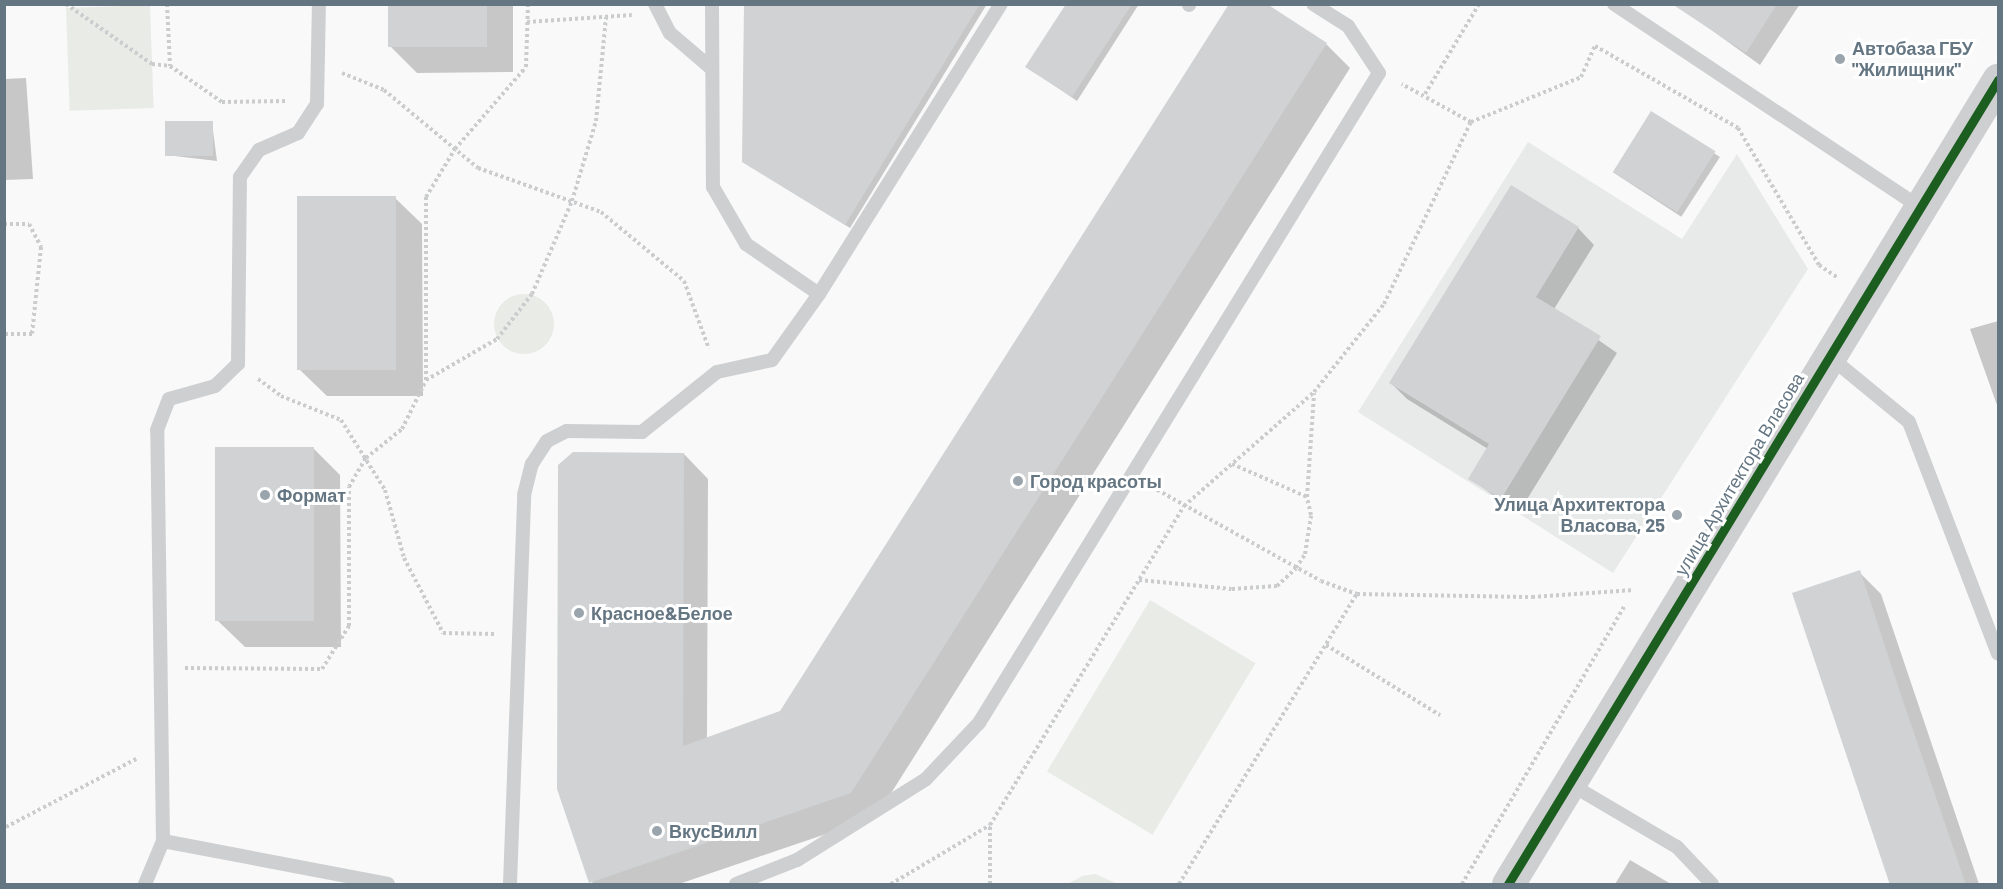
<!DOCTYPE html>
<html>
<head>
<meta charset="utf-8">
<style>
	body { margin:0 }
	#map { position:relative; width:2003px; height:889px; overflow:hidden; background:#f9f9f9; font-family:Barlow,sans-serif }
	div>[style] { position:absolute }
	.built>* { inset:0; background:#e8e9e9 }
	.green>* { inset:0; background:#e8ebe6; transform-origin:0 0 }
	.round { border-radius:50% }
	.shadow>* { inset:0; background:#0003; transform-origin:0 0 }
	.building>* { inset:0; background:#d0d2d3; transform-origin:0 0 }
	.path>* { height:4px; margin-top:-2px; transform-origin:0; background:repeating-linear-gradient(90deg,#cbcccd 0 3px,transparent 0 6px) }
	.service>* { height:14px; margin:-7px; padding:0 7px; transform-origin:7px; border-radius:7px; background:#cecfd0 }
	.tertiary>* { height:33px; margin:-16.5px; padding:0 16.5px; transform-origin:16.5px; border-radius:16.5px; background:#cecfd0 }
	.cycleway>* { height:9px; margin:-4.5px; padding:0 4.5px; transform-origin:4.5px; border-radius:4.5px; background:#1b5e20 }
	.dots>* { width:16px; height:16px; translate:-50% -50%; box-sizing:border-box; border:3px solid #fff; border-radius:50% }
	span { translate:-50% -50%; white-space:nowrap; text-align:center; line-height:1.15; -webkit-text-stroke:6px #fff; paint-order:stroke }
	.poi-label { font-size:18px; color:#657683; font-weight:700 }
	.left { translate:0 -50%; text-align:left }
	.right { translate:-100% -50%; text-align:right }
	.street-label { font-size:18px; color:#657683 }
	.frame { position:absolute; inset:0; border:6px solid #657683; pointer-events:none }
</style>
</head>
<body>
<div id="map">
	<div class="built">
		<div style="clip-path:polygon(1528px 142px,1682px 239px,1737px 154px,1808px 269px,1613px 573px,1358px 412px)"></div>
	</div>
	<div class="green">
		<div style="left:150px;top:5px;width:103px;height:84px;rotate:88deg"></div>
		<div class="round" style="left:494px;top:294px;width:60px;height:60px"></div>
		<div style="left:1150px;top:600px;width:123px;height:200px;rotate:31deg"></div>
		<div style="clip-path:polygon(1095px 874px,1118px 884px,1068px 884px,1082px 876px)"></div>
	</div>
	<div class="shadow">
		<div style="clip-path:polygon(390px 4px,513px 4px,513px 72px,417px 73px,390px 46px)"></div>
		<div style="clip-path:polygon(745px 4px,987px 4px,850px 228px,744px 162px)"></div>
		<div style="clip-path:polygon(1067px 4px,1139px 4px,1077px 101px,1027px 67px)"></div>
		<div style="clip-path:polygon(1699px 4px,1800px 4px,1760px 65px,1692px 16px)"></div>
		<div style="clip-path:polygon(1326px 44px,1350px 68px,876px 817px,679px 884px,592px 884px,684px 454px,708px 479px,707px 739px,781px 713px)"></div>
		<div style="clip-path:polygon(26px 78px,33px 179px,4px 180px,4px 79px)"></div>
		<div style="left:1652px;top:113px;width:81px;height:71px;rotate:33deg"></div>
		<div style="clip-path:polygon(212px 123px,217px 161px,166px 155px)"></div>
		<div style="clip-path:polygon(395px 198px,422px 224px,423px 396px,327px 396px,300px 370px)"></div>
		<div style="clip-path:polygon(1578px 228px,1594px 245px,1554px 309px,1617px 353px,1518px 514px,1470px 478px,1488px 449px,1407px 399px,1391px 383px)"></div>
		<div style="clip-path:polygon(1998px 321px,1998px 408px,1970px 329px)"></div>
		<div style="clip-path:polygon(313px 448px,340px 475px,341px 647px,245px 647px,218px 621px)"></div>
		<div style="clip-path:polygon(1859px 572px,1881px 594px,1979px 884px,1892px 884px)"></div>
		<div style="clip-path:polygon(1630px 860px,1671px 884px,1615px 884px)"></div>
	</div>
	<div class="building">
		<div style="left:388px;top:4px;width:99px;height:43px"></div>
		<div style="clip-path:polygon(744px 4px,980px 4px,845px 225px,742px 162px)"></div>
		<div style="clip-path:polygon(1066px 4px,1132px 4px,1072px 97px,1025px 67px)"></div>
		<div style="clip-path:polygon(1229px 4px,1267px 4px,1327px 43px,851px 793px,589px 883px,557px 789px,558px 465px,573px 452px,684px 453px,683px 746px,780px 711px)"></div>
		<div style="clip-path:polygon(1672px 4px,1777px 4px,1746px 53px)"></div>
		<div style="left:1651px;top:111px;width:76px;height:72px;rotate:32deg"></div>
		<div style="left:165px;top:121px;width:48px;height:35px"></div>
		<div style="clip-path:polygon(1511px 185px,1579px 227px,1536px 297px,1601px 336px,1501px 499px,1468px 479px,1489px 444px,1389px 383px)"></div>
		<div style="left:396px;top:196px;width:174px;height:99px;rotate:90deg"></div>
		<div style="left:215px;top:447px;width:99px;height:174px"></div>
		<div style="clip-path:polygon(1860px 570px,1900px 692px,1966px 885px,1890px 885px,1792px 593px)"></div>
	</div>
	<div class="path">
		<div style="left:66px;top:4px;width:105px;rotate:34.9deg"></div>
		<div style="left:152px;top:64px;width:18px;rotate:6deg"></div>
		<div style="left:167px;top:4px;width:62px;rotate:87.2deg"></div>
		<div style="left:170px;top:66px;width:63px;rotate:34.7deg"></div>
		<div style="left:222px;top:102px;width:66px;rotate:-0.9deg"></div>
		<div style="left:527px;top:22px;width:105px;rotate:-3.8deg"></div>
		<div style="left:342px;top:73px;width:45px;rotate:22deg"></div>
		<div style="left:384px;top:90px;width:122px;rotate:39.7deg"></div>
		<div style="left:478px;top:168px;width:131px;rotate:19.7deg"></div>
		<div style="left:601px;top:212px;width:108px;rotate:39.7deg"></div>
		<div style="left:684px;top:281px;width:72px;rotate:69.8deg"></div>
		<div style="left:1425px;top:94px;width:105px;rotate:-59deg"></div>
		<div style="left:1471px;top:122px;width:119px;rotate:-22.2deg"></div>
		<div style="left:1581px;top:77px;width:34px;rotate:-66deg"></div>
		<div style="left:1595px;top:46px;width:165px;rotate:29.8deg"></div>
		<div style="left:1738px;top:128px;width:159px;rotate:59.4deg"></div>
		<div style="left:1819px;top:265px;width:22px;rotate:34deg"></div>
		<div style="left:4px;top:224px;width:25px"></div>
		<div style="left:29px;top:224px;width:26px;rotate:62deg"></div>
		<div style="left:41px;top:247px;width:87px;rotate:95.9deg"></div>
		<div style="left:32px;top:334px;width:28px;rotate:180deg"></div>
		<div style="left:258px;top:379px;width:29px;rotate:36deg"></div>
		<div style="left:281px;top:396px;width:65px;rotate:21.8deg"></div>
		<div style="left:341px;top:420px;width:83px;rotate:57.8deg"></div>
		<div style="left:385px;top:490px;width:71px;rotate:74.4deg"></div>
		<div style="left:404px;top:558px;width:85px;rotate:62.5deg"></div>
		<div style="left:443px;top:633px;width:51px;rotate:1.1deg"></div>
		<div style="left:426px;top:380px;width:82px;rotate:-30deg"></div>
		<div style="left:497px;top:339px;width:57px;rotate:-52.1deg"></div>
		<div style="left:532px;top:294px;width:101px;rotate:-66.7deg"></div>
		<div style="left:572px;top:201px;width:84px;rotate:-73.3deg"></div>
		<div style="left:596px;top:121px;width:104px;rotate:-84.5deg"></div>
		<div style="left:1232px;top:464px;width:82px;rotate:23.7deg"></div>
		<div style="left:1152px;top:487px;width:193px;rotate:29.1deg"></div>
		<div style="left:1321px;top:581px;width:38px;rotate:20deg"></div>
		<div style="left:1357px;top:594px;width:175px;rotate:1deg"></div>
		<div style="left:1532px;top:597px;width:102px;rotate:-3.9deg"></div>
		<div style="left:1139px;top:580px;width:93px;rotate:5.5deg"></div>
		<div style="left:1232px;top:589px;width:45px;rotate:-3.8deg"></div>
		<div style="left:1277px;top:586px;width:26px;rotate:-43deg"></div>
		<div style="left:1296px;top:568px;width:17px;rotate:-57deg"></div>
		<div style="left:1305px;top:554px;width:39px;rotate:-81deg"></div>
		<div style="left:1311px;top:515px;width:18px;rotate:-103deg"></div>
		<div style="left:1307px;top:497px;width:104px;rotate:-86.1deg"></div>
		<div style="left:1326px;top:645px;width:134px;rotate:31.6deg"></div>
		<div style="left:185px;top:668px;width:137px;rotate:0.4deg"></div>
		<div style="left:322px;top:669px;width:51px;rotate:-57.9deg"></div>
		<div style="left:349px;top:626px;width:139px;rotate:-90deg"></div>
		<div style="left:349px;top:487px;width:34px;rotate:-60deg"></div>
		<div style="left:366px;top:458px;width:46px;rotate:-38.9deg"></div>
		<div style="left:402px;top:429px;width:55px;rotate:-63.9deg"></div>
		<div style="left:426px;top:380px;width:183px;rotate:-90deg"></div>
		<div style="left:426px;top:197px;width:56px;rotate:-58.9deg"></div>
		<div style="left:455px;top:149px;width:108px;rotate:-49.1deg"></div>
		<div style="left:526px;top:67px;width:63px;rotate:-88.2deg"></div>
		<div style="left:6px;top:827px;width:147px;rotate:-27.6deg"></div>
		<div style="left:891px;top:884px;width:115px;rotate:-30.8deg"></div>
		<div style="left:990px;top:825px;width:373px;rotate:-58.7deg"></div>
		<div style="left:1184px;top:506px;width:173px;rotate:-41.2deg"></div>
		<div style="left:1314px;top:392px;width:112px;rotate:-51.5deg"></div>
		<div style="left:1384px;top:304px;width:202px;rotate:-64.5deg"></div>
		<div style="left:1471px;top:122px;width:79px;rotate:-151.2deg"></div>
		<div style="left:990px;top:884px;width:59px;rotate:-90deg"></div>
		<div style="left:1179px;top:884px;width:340px;rotate:-58.5deg"></div>
		<div style="left:1462px;top:884px;width:323px;rotate:-59.7deg"></div>
	</div>
	<div class="service">
		<div style="left:655px;top:4px;width:33px;rotate:63deg"></div>
		<div style="left:670px;top:33px;width:54px;rotate:40.5deg"></div>
		<div style="left:712px;top:4px;width:183px;rotate:89.7deg"></div>
		<div style="left:713px;top:187px;width:66px;rotate:59.9deg"></div>
		<div style="left:746px;top:244px;width:88px;rotate:34.4deg"></div>
		<div style="left:819px;top:294px;width:342px;rotate:-57.9deg"></div>
		<div style="left:1614px;top:4px;width:369px;rotate:33.6deg"></div>
		<div style="left:1189px;top:5px;width:1px;rotate:-90deg"></div>
		<div style="left:1830px;top:357px;width:102px;rotate:39.4deg"></div>
		<div style="left:1909px;top:422px;width:248px;rotate:69deg"></div>
		<div style="left:1570px;top:784px;width:124px;rotate:30.5deg"></div>
		<div style="left:1677px;top:847px;width:51px;rotate:46.6deg"></div>
		<div style="left:163px;top:841px;width:411px;rotate:-90.8deg"></div>
		<div style="left:157px;top:430px;width:33px;rotate:-69deg"></div>
		<div style="left:169px;top:399px;width:48px;rotate:-15.8deg"></div>
		<div style="left:215px;top:386px;width:32px;rotate:-44deg"></div>
		<div style="left:238px;top:364px;width:187px;rotate:-89.4deg"></div>
		<div style="left:240px;top:177px;width:33px;rotate:-55deg"></div>
		<div style="left:259px;top:150px;width:43px;rotate:-23.6deg"></div>
		<div style="left:298px;top:133px;width:35px;rotate:-57deg"></div>
		<div style="left:317px;top:104px;width:100px;rotate:-88.9deg"></div>
		<div style="left:145px;top:884px;width:47px;rotate:-67.3deg"></div>
		<div style="left:163px;top:841px;width:229px;rotate:10.8deg"></div>
		<div style="left:510px;top:884px;width:389px;rotate:-87.9deg"></div>
		<div style="left:524px;top:495px;width:32px;rotate:-76deg"></div>
		<div style="left:532px;top:464px;width:27px;rotate:-57deg"></div>
		<div style="left:547px;top:441px;width:22px;rotate:-27deg"></div>
		<div style="left:567px;top:431px;width:75px;rotate:0.8deg"></div>
		<div style="left:642px;top:432px;width:96px;rotate:-38.7deg"></div>
		<div style="left:717px;top:372px;width:56px;rotate:-12.3deg"></div>
		<div style="left:772px;top:360px;width:81px;rotate:-54.5deg"></div>
		<div style="left:736px;top:884px;width:66px;rotate:-21.5deg"></div>
		<div style="left:797px;top:860px;width:152px;rotate:-32.1deg"></div>
		<div style="left:926px;top:779px;width:77px;rotate:-46.6deg"></div>
		<div style="left:979px;top:723px;width:763px;rotate:-58.39deg"></div>
		<div style="left:1379px;top:73px;width:56px;rotate:-123.4deg"></div>
		<div style="left:1348px;top:26px;width:41px;rotate:-147.8deg"></div>
	</div>
	<div class="tertiary">
		<div style="left:1508px;top:884px;width:942px;rotate:-58.64deg"></div>
	</div>
	<div class="cycleway">
		<div style="left:1508px;top:884px;width:942px;rotate:-58.64deg"></div>
	</div>
	<div class="dots">
		<div style="left:1840px;top:59px;background:#99a4ac"></div>
		<div style="left:1018px;top:481px;background:#99a4ac"></div>
		<div style="left:265px;top:495px;background:#99a4ac"></div>
		<div style="left:1677px;top:515px;background:#99a4ac"></div>
		<div style="left:579px;top:613px;background:#99a4ac"></div>
		<div style="left:657px;top:831px;background:#99a4ac"></div>
	</div>
	<div class="poi-label">
		<span class="left" style="left:1852px;top:59px">Автобаза ГБУ<br>"Жилищник"</span>
		<span class="left" style="left:1030px;top:481px">Город красоты</span>
		<span class="left" style="left:277px;top:495px">Формат</span>
		<span class="right" style="left:1665px;top:515px">Улица Архитектора<br>Власова, 25</span>
		<span class="left" style="left:591px;top:613px">Красное&amp;Белое</span>
		<span class="left" style="left:669px;top:831px">ВкусВилл</span>
	</div>
	<div class="street-label">
		<span style="left:1739px;top:474px;rotate:-59deg">улица Архитектора Власова</span>
	</div>
	<div class="frame"></div>
</div>
</body>
</html>
